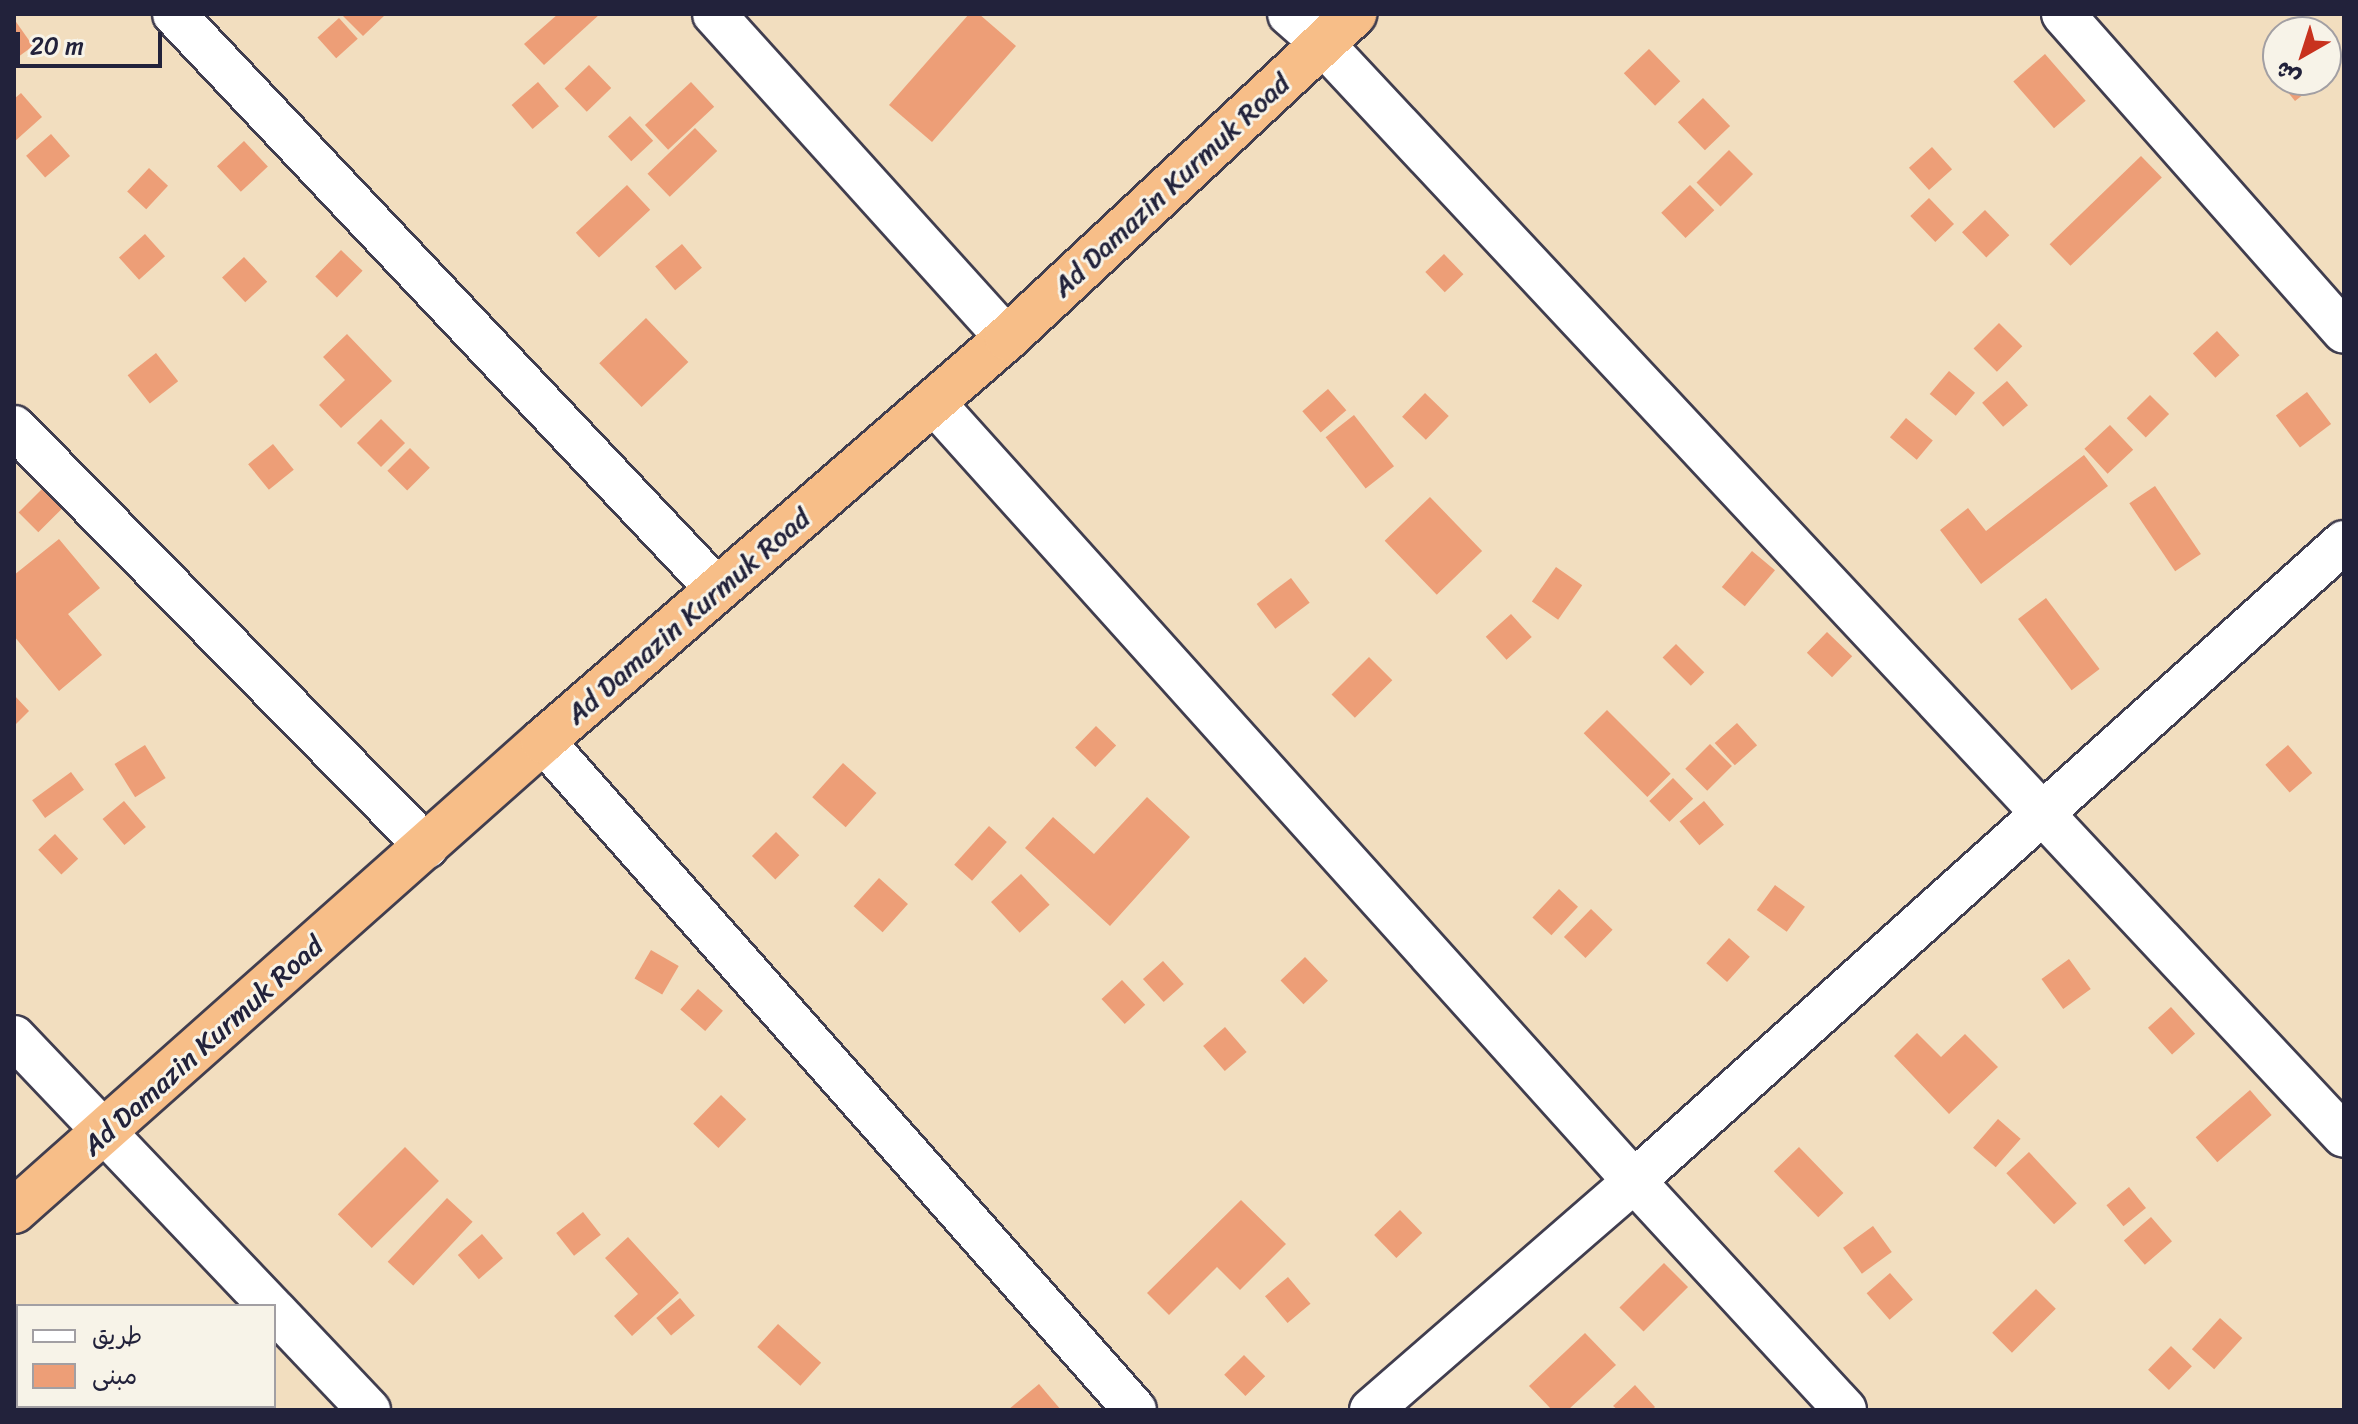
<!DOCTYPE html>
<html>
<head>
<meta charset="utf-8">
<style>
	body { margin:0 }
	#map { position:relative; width:2358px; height:1424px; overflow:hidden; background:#f2debf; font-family:Sriracha,"Playpen Sans Arabic",sans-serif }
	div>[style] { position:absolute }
	.building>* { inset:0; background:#ed9e77; transform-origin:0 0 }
	.roads { filter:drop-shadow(2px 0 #413e4f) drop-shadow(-2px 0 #413e4f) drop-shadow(0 2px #413e4f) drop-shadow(0 -2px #413e4f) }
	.minor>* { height:42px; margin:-21px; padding:0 21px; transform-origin:21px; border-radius:21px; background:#fff }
	.trunk>* { height:44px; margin:-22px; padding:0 22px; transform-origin:22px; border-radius:22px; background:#f7be88 }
	span { translate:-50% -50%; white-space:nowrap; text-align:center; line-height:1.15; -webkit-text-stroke:6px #f7f3e8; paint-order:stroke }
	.street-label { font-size:28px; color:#22223b }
	.frame { position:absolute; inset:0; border:16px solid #22223b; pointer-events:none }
	.legend { position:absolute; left:16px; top:1304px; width:260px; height:104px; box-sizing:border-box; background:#f7f3e8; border:2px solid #a29fa3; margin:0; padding:10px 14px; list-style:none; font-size:24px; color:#22223b }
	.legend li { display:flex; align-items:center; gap:16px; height:40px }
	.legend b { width:40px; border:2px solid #a29fa3 }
	.north { position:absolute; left:2262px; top:16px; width:80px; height:80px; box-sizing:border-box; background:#f7f3e8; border:2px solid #a29fa3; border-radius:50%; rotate:219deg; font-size:22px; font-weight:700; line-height:32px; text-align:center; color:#22223b }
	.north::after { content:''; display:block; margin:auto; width:28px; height:36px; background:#c8321e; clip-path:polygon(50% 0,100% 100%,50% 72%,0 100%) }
	.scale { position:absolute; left:16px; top:32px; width:146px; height:36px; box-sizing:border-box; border:4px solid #22223b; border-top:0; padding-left:10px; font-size:24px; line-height:28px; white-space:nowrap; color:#22223b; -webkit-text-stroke:6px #f7f3e8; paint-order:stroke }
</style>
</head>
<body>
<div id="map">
	<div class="building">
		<div style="clip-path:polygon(345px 14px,386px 14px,363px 36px,343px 16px)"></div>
		<div style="clip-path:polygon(558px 14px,600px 14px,544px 65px,524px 44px)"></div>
		<div style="clip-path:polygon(969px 14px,979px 14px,1016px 46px,932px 142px,889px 105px)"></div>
		<div style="left:339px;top:18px;width:28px;height:29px;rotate:48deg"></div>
		<div style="clip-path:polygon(14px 19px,33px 46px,14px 60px)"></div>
		<div style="left:1649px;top:49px;width:45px;height:35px;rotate:46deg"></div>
		<div style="left:2045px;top:54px;width:62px;height:42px;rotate:49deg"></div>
		<div style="left:589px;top:65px;width:32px;height:34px;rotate:46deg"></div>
		<div style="clip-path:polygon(2278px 80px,2322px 80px,2295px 101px)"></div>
		<div style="left:538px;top:82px;width:32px;height:35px;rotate:49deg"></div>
		<div style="left:691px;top:82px;width:34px;height:63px;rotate:47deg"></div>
		<div style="clip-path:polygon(21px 93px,42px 117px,14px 142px,14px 99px)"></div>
		<div style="left:1703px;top:98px;width:39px;height:35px;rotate:46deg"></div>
		<div style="left:630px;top:116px;width:34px;height:30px;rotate:47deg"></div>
		<div style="left:695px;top:128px;width:32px;height:66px;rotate:46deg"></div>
		<div style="left:51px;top:134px;width:29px;height:33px;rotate:49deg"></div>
		<div style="left:244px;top:141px;width:35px;height:37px;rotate:47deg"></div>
		<div style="left:1932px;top:147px;width:30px;height:31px;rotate:48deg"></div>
		<div style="left:1729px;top:150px;width:34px;height:46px;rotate:45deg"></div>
		<div style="left:2141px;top:156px;width:30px;height:127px;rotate:46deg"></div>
		<div style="left:149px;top:168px;width:26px;height:32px;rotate:43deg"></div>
		<div style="left:627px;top:185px;width:34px;height:70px;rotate:47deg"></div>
		<div style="left:1690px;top:185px;width:35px;height:40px;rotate:46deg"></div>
		<div style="left:1929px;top:198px;width:36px;height:26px;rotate:46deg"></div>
		<div style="left:1985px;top:210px;width:35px;height:32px;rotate:46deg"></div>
		<div style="left:145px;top:234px;width:30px;height:35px;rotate:48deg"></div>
		<div style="left:682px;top:244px;width:31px;height:35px;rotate:50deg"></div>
		<div style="left:341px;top:250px;width:30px;height:37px;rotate:44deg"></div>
		<div style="left:1444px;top:254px;width:28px;height:26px;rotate:46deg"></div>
		<div style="left:244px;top:257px;width:34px;height:30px;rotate:47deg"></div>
		<div style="left:646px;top:318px;width:61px;height:65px;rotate:46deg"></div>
		<div style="left:1999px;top:323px;width:33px;height:36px;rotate:45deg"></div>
		<div style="left:2217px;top:331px;width:33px;height:33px;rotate:47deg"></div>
		<div style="clip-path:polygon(347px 334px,392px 381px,341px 428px,319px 405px,345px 380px,323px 357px)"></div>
		<div style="left:156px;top:353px;width:36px;height:36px;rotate:52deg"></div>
		<div style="left:1949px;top:371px;width:34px;height:30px;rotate:40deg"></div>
		<div style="left:2007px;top:381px;width:32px;height:33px;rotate:49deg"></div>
		<div style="left:1328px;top:389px;width:28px;height:34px;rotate:49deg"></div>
		<div style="left:2307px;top:392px;width:40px;height:39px;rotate:53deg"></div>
		<div style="left:1425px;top:393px;width:33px;height:33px;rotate:44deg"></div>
		<div style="left:2150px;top:395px;width:27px;height:33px;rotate:45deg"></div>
		<div style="left:1354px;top:415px;width:65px;height:36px;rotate:52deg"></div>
		<div style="left:1906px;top:418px;width:35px;height:25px;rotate:40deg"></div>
		<div style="left:381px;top:419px;width:34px;height:34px;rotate:45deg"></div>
		<div style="left:2110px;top:425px;width:34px;height:35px;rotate:47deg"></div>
		<div style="left:273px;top:444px;width:33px;height:32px;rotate:51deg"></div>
		<div style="left:410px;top:448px;width:28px;height:32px;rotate:45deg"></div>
		<div style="clip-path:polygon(2084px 455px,2108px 486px,1981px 584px,1940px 530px,1968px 508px,1986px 531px)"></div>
		<div style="left:2155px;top:486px;width:82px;height:31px;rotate:56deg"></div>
		<div style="left:44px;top:487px;width:28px;height:36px;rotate:45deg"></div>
		<div style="left:1430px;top:497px;width:75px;height:63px;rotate:46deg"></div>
		<div style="clip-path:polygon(59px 539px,100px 588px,68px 614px,102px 655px,59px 691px,14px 636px,14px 575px)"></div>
		<div style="left:1752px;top:551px;width:30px;height:47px;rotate:40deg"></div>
		<div style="left:1556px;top:567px;width:32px;height:42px;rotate:35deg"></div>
		<div style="left:1291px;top:578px;width:31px;height:43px;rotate:53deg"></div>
		<div style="left:2046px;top:598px;width:89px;height:35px;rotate:53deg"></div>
		<div style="left:1511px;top:614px;width:31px;height:34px;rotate:48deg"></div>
		<div style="left:1827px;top:632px;width:35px;height:29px;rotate:44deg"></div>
		<div style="left:1676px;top:644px;width:40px;height:19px;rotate:45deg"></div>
		<div style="left:1369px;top:657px;width:33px;height:53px;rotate:45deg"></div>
		<div style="clip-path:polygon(14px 695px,29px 711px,14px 726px)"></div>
		<div style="left:1607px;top:710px;width:90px;height:33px;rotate:45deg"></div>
		<div style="left:1737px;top:723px;width:30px;height:30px;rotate:48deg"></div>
		<div style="left:1096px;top:726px;width:28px;height:30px;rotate:44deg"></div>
		<div style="left:1710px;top:744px;width:31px;height:35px;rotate:45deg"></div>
		<div style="left:145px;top:745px;width:39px;height:36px;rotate:58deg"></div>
		<div style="left:2288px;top:745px;width:37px;height:30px;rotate:49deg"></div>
		<div style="left:843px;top:763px;width:45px;height:46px;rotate:42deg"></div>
		<div style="left:71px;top:772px;width:22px;height:48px;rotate:54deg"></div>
		<div style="left:1673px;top:778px;width:29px;height:33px;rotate:46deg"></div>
		<div style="clip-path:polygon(1147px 797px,1190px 837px,1110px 926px,1025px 848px,1053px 817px,1094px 854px)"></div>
		<div style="left:124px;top:801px;width:34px;height:28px;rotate:50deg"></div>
		<div style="left:1704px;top:801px;width:31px;height:32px;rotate:50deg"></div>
		<div style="left:989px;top:826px;width:24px;height:52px;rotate:42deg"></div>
		<div style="left:776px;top:832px;width:33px;height:34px;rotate:45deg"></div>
		<div style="left:55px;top:834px;width:34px;height:23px;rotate:47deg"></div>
		<div style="left:1021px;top:874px;width:42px;height:41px;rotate:47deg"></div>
		<div style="left:879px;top:878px;width:39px;height:38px;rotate:42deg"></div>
		<div style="left:1775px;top:885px;width:37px;height:31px;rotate:36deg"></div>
		<div style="left:1559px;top:889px;width:26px;height:39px;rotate:43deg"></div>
		<div style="left:1591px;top:909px;width:30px;height:39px;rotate:44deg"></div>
		<div style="left:1729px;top:938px;width:28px;height:34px;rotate:42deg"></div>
		<div style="left:651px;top:950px;width:32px;height:33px;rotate:30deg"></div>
		<div style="left:1305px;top:957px;width:33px;height:34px;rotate:46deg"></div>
		<div style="left:2069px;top:959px;width:37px;height:34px;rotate:54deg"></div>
		<div style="left:1163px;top:961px;width:31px;height:27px;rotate:48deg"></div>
		<div style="left:1122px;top:980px;width:34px;height:28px;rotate:47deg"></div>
		<div style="left:698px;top:989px;width:33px;height:27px;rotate:41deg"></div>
		<div style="left:2171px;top:1007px;width:36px;height:31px;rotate:48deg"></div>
		<div style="left:1225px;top:1027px;width:33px;height:29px;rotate:49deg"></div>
		<div style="clip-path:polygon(1917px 1033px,1941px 1057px,1965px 1034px,1998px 1067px,1949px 1114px,1894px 1056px)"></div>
		<div style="left:2250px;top:1090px;width:33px;height:72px;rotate:49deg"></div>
		<div style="left:721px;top:1095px;width:35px;height:40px;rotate:44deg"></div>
		<div style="left:1998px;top:1119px;width:30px;height:38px;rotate:41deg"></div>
		<div style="left:405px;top:1147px;width:48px;height:95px;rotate:45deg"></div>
		<div style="left:1799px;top:1147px;width:64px;height:35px;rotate:46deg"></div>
		<div style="left:2029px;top:1152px;width:70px;height:31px;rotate:47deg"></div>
		<div style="left:2129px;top:1187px;width:27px;height:29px;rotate:51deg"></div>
		<div style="left:447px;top:1198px;width:35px;height:87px;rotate:43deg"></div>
		<div style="clip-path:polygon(1241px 1200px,1286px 1244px,1240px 1290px,1217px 1267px,1169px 1315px,1147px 1293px)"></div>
		<div style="left:1400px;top:1210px;width:32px;height:36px;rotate:46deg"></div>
		<div style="left:583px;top:1212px;width:29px;height:34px;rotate:52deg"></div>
		<div style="left:2151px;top:1217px;width:32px;height:36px;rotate:49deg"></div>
		<div style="left:1873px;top:1226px;width:32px;height:37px;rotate:54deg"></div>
		<div style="left:482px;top:1234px;width:32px;height:32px;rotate:49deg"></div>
		<div style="clip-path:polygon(628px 1237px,679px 1293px,632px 1336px,614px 1316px,638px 1294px,605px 1258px)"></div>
		<div style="left:1664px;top:1263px;width:34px;height:63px;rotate:45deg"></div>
		<div style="left:1890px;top:1273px;width:35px;height:31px;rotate:49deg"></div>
		<div style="left:1288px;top:1277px;width:35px;height:30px;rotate:50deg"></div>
		<div style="left:2036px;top:1289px;width:28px;height:62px;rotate:45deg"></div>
		<div style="left:680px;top:1298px;width:23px;height:31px;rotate:50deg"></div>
		<div style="left:2220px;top:1318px;width:30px;height:42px;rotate:42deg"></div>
		<div style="left:778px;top:1324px;width:58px;height:31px;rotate:42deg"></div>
		<div style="clip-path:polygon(1585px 1333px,1616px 1365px,1568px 1410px,1552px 1410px,1529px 1386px)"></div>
		<div style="left:2171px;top:1346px;width:29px;height:33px;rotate:44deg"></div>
		<div style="left:1244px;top:1355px;width:30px;height:28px;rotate:45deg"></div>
		<div style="clip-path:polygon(1039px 1384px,1061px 1410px,1008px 1410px)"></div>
		<div style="clip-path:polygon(1635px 1385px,1655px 1407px,1652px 1410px,1618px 1410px,1613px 1406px)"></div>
		<div style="left:92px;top:1406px;width:55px;height:6px"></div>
	</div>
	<div class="roads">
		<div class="minor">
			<div style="left:174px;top:14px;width:792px;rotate:46.64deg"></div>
			<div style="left:714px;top:14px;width:437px;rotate:47.9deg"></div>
			<div style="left:1289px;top:14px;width:44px;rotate:41.3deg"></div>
			<div style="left:1322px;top:43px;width:1496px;rotate:46.92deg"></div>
			<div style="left:2063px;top:14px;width:424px;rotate:48.5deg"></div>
			<div style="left:934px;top:403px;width:1047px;rotate:48.02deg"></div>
			<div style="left:1634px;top:1181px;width:311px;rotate:47.3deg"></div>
			<div style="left:14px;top:427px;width:589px;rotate:45.48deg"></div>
			<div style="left:543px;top:741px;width:893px;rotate:48.49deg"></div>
			<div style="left:14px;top:1037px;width:371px;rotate:46.4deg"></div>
			<div style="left:274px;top:1310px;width:138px;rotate:46.5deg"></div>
			<div style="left:1371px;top:1410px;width:349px;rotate:-41deg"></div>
			<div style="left:1634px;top:1181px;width:955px;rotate:-41.99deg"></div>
		</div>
		<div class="trunk">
			<div style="left:14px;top:1211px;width:708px;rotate:-41.62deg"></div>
			<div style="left:543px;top:741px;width:615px;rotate:-40.98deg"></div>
			<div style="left:1007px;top:338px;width:475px;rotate:-43deg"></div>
		</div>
	</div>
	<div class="street-label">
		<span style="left:1171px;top:185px;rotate:-43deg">Ad Damazin Kurmuk Road</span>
		<span style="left:688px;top:616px;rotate:-41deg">Ad Damazin Kurmuk Road</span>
		<span style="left:203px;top:1046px;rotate:-42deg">Ad Damazin Kurmuk Road</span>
	</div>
	<div class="frame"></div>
	<ul class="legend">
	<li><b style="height:10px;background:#fff"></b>طريق</li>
	<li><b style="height:22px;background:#ed9e77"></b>مبنى</li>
	</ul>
	<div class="north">ش</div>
	<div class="scale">20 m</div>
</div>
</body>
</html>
